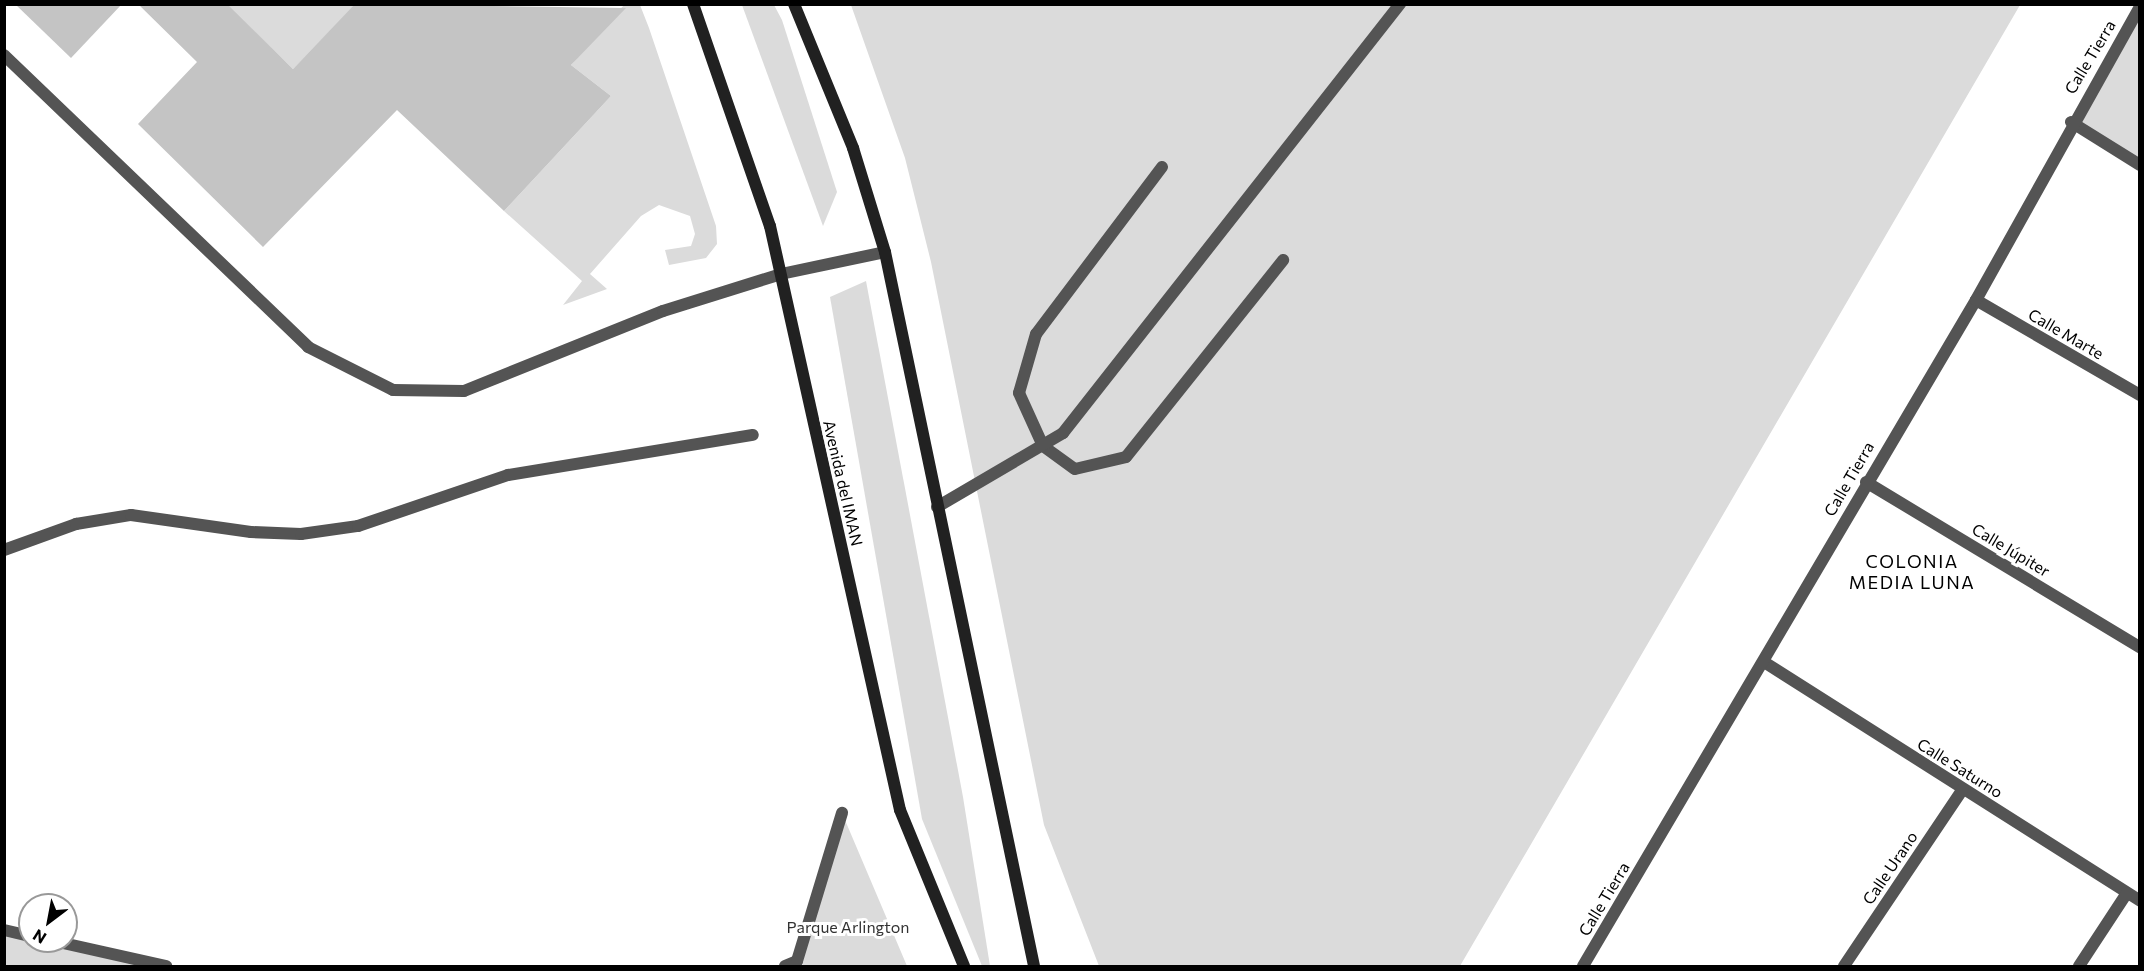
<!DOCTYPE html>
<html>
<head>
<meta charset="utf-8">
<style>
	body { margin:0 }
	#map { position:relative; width:2144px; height:971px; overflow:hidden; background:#fff; font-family:Commissioner,sans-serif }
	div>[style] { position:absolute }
	.green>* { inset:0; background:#dbdbdb }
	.building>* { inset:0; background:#c4c4c4 }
	.lane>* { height:12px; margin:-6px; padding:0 6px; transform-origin:6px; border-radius:6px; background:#545454 }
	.street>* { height:12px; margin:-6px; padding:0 6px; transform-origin:6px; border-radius:6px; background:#545454 }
	.secondary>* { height:12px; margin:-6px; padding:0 6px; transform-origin:6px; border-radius:6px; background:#212121 }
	span { translate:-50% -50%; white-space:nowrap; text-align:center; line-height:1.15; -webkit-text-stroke:6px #fff; paint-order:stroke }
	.street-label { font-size:16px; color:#000 }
	.park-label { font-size:16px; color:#323232 }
	.neighbourhood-label { font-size:18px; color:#000; letter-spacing:1.5px }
	.frame { position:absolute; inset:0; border:6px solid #000; pointer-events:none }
	.north { position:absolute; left:18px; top:893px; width:60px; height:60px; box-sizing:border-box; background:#fff; border:2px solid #999; border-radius:50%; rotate:212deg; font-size:16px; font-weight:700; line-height:24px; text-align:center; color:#000 }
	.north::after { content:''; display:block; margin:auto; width:21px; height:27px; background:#000; clip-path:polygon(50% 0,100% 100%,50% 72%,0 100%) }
</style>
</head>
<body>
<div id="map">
	<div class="green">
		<div style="clip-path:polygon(227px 5px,355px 5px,293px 69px)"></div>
		<div style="clip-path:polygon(624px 5px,640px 5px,649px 28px,716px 226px,717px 244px,706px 258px,669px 265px,665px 250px,691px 246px,695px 234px,690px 216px,659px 205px,641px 216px,590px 274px,607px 289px,563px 305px,582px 281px,504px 211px,611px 96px,571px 65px)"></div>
		<div style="clip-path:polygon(742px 5px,774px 5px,782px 20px,837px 192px,823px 226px)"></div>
		<div style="clip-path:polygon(851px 5px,2020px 5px,1460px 966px,1099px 966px,1044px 825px,931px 262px,905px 158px)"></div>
		<div style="clip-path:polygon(2139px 6px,2139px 165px,2071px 122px)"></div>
		<div style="clip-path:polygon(866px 281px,963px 797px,990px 966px,982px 966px,922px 819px,830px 297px)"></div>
		<div style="clip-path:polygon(842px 813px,907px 966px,785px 966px,797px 960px)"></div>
		<div style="clip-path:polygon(4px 931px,30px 941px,166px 966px,5px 966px)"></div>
	</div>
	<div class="building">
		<div style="clip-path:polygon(15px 4px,122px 4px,71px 58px)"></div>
		<div style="clip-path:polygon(138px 4px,227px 4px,293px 69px,355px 4px,626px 8px,571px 65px,611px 96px,504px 211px,397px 110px,263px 247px,138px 124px,197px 62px)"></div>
	</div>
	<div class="lane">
		<div style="left:4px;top:55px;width:422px;rotate:43.8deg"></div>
		<div style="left:308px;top:347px;width:95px;rotate:26.8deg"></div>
		<div style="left:393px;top:390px;width:71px;rotate:0.8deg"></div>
		<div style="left:464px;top:391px;width:214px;rotate:-21.9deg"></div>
		<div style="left:663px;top:311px;width:124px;rotate:-17.4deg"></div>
		<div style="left:781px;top:274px;width:106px;rotate:-11.9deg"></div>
		<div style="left:1162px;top:167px;width:209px;rotate:127deg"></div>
		<div style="left:1036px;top:334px;width:61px;rotate:106.1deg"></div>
		<div style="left:1019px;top:393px;width:58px;rotate:65.6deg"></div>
		<div style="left:1043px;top:446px;width:39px;rotate:36deg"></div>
		<div style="left:1075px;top:469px;width:52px;rotate:-13.2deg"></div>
		<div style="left:1126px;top:457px;width:252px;rotate:-51.4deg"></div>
		<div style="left:937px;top:507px;width:146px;rotate:-30.4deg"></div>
		<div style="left:1063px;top:433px;width:546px;rotate:-51.85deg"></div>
		<div style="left:4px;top:550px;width:77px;rotate:-19.9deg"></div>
		<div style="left:76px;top:524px;width:56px;rotate:-9.3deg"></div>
		<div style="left:131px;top:515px;width:121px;rotate:8.1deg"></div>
		<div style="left:251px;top:532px;width:50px;rotate:2.3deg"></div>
		<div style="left:301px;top:534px;width:58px;rotate:-8deg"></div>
		<div style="left:358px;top:526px;width:158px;rotate:-18.8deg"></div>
		<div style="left:508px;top:475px;width:248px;rotate:-9.3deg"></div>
	</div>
	<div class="street">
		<div style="left:2071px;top:122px;width:81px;rotate:31.9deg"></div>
		<div style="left:1976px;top:300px;width:190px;rotate:30.1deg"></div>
		<div style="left:1866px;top:482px;width:320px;rotate:31.1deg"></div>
		<div style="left:1764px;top:662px;width:446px;rotate:32.4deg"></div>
		<div style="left:4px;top:930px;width:27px;rotate:13deg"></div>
		<div style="left:54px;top:941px;width:115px;rotate:12.6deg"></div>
		<div style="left:785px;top:966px;width:13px;rotate:-23deg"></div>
		<div style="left:797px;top:961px;width:155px;rotate:-73.1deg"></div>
		<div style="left:1583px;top:966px;width:773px;rotate:-59.46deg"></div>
		<div style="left:1976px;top:300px;width:337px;rotate:-60.8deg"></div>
		<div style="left:1844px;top:966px;width:213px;rotate:-56.1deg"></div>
		<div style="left:2079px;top:966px;width:87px;rotate:-56.7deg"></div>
	</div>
	<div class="secondary">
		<div style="left:693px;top:4px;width:235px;rotate:70.9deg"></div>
		<div style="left:770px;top:226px;width:598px;rotate:77.45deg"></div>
		<div style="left:900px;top:810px;width:169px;rotate:67.7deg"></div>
		<div style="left:794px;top:4px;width:156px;rotate:67.7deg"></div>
		<div style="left:853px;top:148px;width:109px;rotate:72.9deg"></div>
		<div style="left:885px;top:252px;width:729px;rotate:78.21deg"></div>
	</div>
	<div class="street-label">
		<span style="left:2090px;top:57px;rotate:-59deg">Calle Tierra</span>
		<span style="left:2066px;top:334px;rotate:30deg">Calle Marte</span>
		<span style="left:1849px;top:479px;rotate:-60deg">Calle Tierra</span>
		<span style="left:843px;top:483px;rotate:77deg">Avenida del IMAN</span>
		<span style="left:2011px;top:550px;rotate:31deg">Calle Júpiter</span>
		<span style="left:1960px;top:768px;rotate:32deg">Calle Saturno</span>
		<span style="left:1890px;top:868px;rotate:-56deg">Calle Urano</span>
		<span style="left:1604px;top:899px;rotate:-59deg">Calle Tierra</span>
	</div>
	<div class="park-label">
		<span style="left:848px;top:927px">Parque Arlington</span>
	</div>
	<div class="neighbourhood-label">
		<span style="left:1912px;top:572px">COLONIA<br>MEDIA LUNA</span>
	</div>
	<div class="frame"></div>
	<div class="north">N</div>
</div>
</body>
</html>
